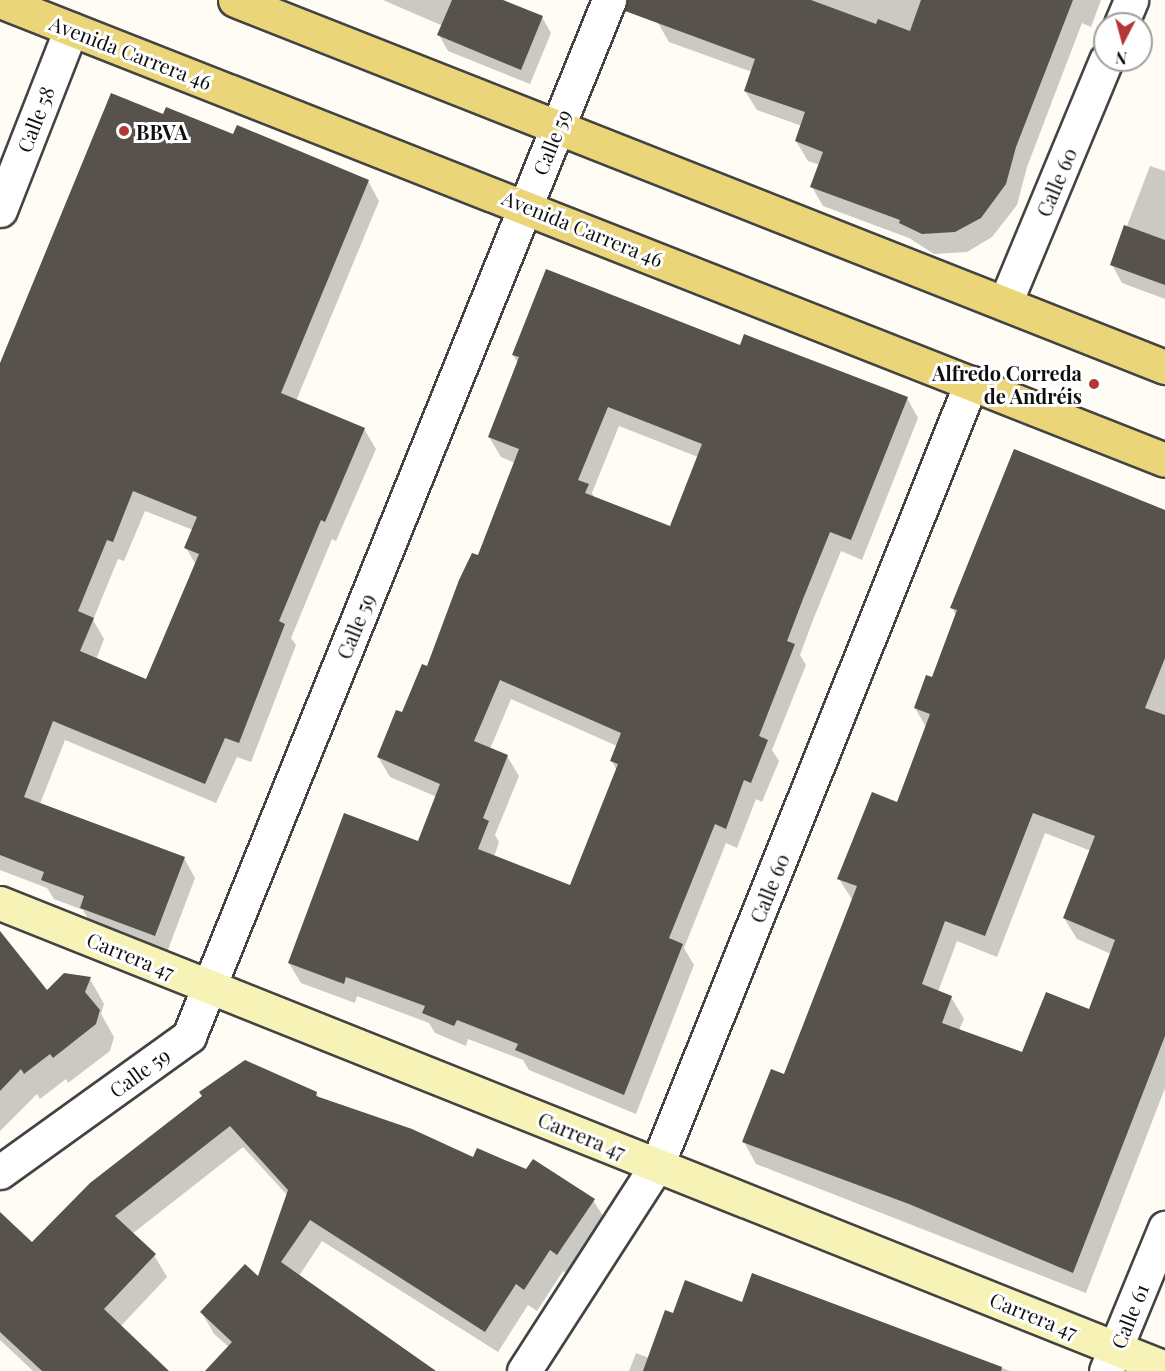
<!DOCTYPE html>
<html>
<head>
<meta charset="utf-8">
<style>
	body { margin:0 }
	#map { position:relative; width:1165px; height:1371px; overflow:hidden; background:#fefcf4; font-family:"Playfair Display",serif }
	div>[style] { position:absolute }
	.shadow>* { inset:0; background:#0003 }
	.building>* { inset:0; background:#58524d }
	.roads { filter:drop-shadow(2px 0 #434343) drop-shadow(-2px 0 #434343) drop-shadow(0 2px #434343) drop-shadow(0 -2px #434343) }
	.street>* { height:33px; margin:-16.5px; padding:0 16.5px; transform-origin:16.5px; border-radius:16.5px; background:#fff }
	.secondary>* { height:33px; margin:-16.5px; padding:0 16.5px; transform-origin:16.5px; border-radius:16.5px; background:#f7f3b6 }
	.primary>* { height:33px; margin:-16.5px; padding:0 16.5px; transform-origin:16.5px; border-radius:16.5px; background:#ead578 }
	.dots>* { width:16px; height:16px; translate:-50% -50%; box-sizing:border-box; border:3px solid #fff; border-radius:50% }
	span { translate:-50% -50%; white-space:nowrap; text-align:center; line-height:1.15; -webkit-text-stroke:6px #fff; paint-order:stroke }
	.street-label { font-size:20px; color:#101010 }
	.poi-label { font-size:20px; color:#101010; font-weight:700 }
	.left { translate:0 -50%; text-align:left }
	.right { translate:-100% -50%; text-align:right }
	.north { position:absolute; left:1093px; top:12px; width:60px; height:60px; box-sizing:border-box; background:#fff; border:2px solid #9f9f9f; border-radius:50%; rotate:186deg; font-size:16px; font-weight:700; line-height:24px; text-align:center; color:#101010 }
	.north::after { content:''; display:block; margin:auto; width:21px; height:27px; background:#b23736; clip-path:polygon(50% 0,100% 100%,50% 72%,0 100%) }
</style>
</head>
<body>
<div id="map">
	<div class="shadow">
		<div style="clip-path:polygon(383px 0,499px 0,542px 17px,551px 33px,530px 84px,448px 51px,439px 35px,443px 26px)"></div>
		<div style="clip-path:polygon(667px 0,1101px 0,1091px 27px,1082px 23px,1027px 167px,1017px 205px,992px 237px,967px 252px,934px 254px,909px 238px,823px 206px,812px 187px,820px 165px,808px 161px,796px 141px,802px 126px,757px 110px,745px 91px,752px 72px,669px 42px,658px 23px)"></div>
		<div style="clip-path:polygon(evenodd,164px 116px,368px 181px,379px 201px,296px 401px,364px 429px,376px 449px,336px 541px,332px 539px,291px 638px,296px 645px,251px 762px,237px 757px,216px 803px,65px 740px,40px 804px,184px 858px,195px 878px,166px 955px,93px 928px,83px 910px,54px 899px,47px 888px,0 870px,0 368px,164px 116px,145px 511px,193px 530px,186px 548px,196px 565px,146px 681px,96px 660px,104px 639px,93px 620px,118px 559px,124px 561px,145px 511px)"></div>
		<div style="clip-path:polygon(1150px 166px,1165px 171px,1165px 299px,1122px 283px,1112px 265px)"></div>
		<div style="clip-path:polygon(evenodd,741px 347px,907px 398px,918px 418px,862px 560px,841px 551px,813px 620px,800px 655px,806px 665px,772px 750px,779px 761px,762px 802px,756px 799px,737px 848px,726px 843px,684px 948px,694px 965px,636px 1114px,529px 1070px,523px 1060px,468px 1039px,466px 1046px,435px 1033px,429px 1023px,357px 996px,355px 1003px,301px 983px,289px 963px,419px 843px,437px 797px,390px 777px,378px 757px,427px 668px,478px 557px,515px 463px,501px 457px,489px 437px,518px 363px,513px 355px,741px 347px,619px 426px,698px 457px,670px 528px,595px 499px,592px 493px,619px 426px,741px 347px,511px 699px,617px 746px,612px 761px,617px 771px,571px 887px,494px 857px,499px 842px,495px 835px,519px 776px,507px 756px,490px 749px,511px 699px)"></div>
		<div style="clip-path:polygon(evenodd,1165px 511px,1165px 1088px,1086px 1293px,756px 1164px,744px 1142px,785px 1076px,853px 901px,839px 879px,898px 804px,926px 727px,915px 708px,933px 679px,956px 615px,952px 608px,1165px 511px,1045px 833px,1091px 851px,1064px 918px,1077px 939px,1111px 954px,1090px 1011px,1022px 1054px,959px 1030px,964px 1019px,951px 997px,938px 992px,957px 941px,997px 957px,1045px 833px)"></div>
		<div style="clip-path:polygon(0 951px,47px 992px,90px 979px,104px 1004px,101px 1014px,114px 1037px,110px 1051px,68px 1083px,66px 1079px,40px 1099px,37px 1094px,0 1131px)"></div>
		<div style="clip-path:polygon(316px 1093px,320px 1099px,474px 1159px,593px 1200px,606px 1221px,570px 1276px,563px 1271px,537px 1311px,528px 1305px,498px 1352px,322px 1241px,299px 1276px,433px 1371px,207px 1371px,229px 1347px,214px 1334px,202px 1313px,259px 1278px,288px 1196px,243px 1147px,132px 1234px,154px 1255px,167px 1277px,120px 1327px,167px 1371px,33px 1371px,0 1340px,0 1243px,32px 1244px,203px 1097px)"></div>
		<div style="clip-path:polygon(753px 1275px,1010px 1371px,629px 1371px,636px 1353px,649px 1358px,674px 1315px,743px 1304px)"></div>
	</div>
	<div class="building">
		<div style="clip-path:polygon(452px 0,503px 0,543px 16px,521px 70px,437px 35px)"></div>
		<div style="clip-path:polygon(627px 0,811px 0,876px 24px,878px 19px,910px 31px,921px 0,1073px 0,1016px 147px,1006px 184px,981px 218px,955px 232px,922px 234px,899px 223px,900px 220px,810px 187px,823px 152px,795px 141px,805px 112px,744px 91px,755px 59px,625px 11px)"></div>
		<div style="clip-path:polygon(evenodd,111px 93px,163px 114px,166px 107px,233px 134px,237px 125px,369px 180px,281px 393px,365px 428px,325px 522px,321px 520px,279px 621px,285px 624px,239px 743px,225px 738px,205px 784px,53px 721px,24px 797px,185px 857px,155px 936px,80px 908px,84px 896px,41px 880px,44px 872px,0 855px,0 363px,111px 93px,133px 491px,197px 517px,184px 548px,199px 554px,146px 679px,80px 651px,94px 618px,78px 611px,107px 540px,113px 542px,133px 491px)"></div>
		<div style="clip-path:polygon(1124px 225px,1165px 240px,1165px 285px,1110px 265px)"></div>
		<div style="clip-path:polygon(evenodd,546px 269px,740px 345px,744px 334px,908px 397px,851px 540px,830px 532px,803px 599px,787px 641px,795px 644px,759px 736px,768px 740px,751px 783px,744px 780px,726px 829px,715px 824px,669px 938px,683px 944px,624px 1095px,515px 1050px,518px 1044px,457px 1020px,454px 1026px,422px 1013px,425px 1006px,346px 977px,344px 984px,288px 963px,344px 813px,418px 841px,440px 784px,377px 757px,396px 710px,402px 712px,422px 664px,427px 666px,459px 580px,472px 553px,478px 555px,519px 449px,488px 437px,519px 357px,512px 355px,546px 269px,608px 407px,702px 444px,670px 526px,585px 493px,589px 484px,578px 480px,608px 407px,546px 269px,500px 680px,621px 733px,610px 761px,618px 764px,570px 885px,478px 849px,489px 821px,483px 818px,508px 755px,474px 741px,500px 680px)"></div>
		<div style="clip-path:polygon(evenodd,1014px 449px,1165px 510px,1165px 658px,1145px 708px,1165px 715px,1165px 1036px,1073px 1273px,909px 1204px,742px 1142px,771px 1069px,784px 1074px,857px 886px,837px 879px,872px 792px,897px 802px,930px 714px,914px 708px,926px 675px,932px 677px,957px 610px,950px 608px,1014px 449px,1033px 813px,1095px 836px,1063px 918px,1115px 940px,1089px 1009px,1046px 992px,1022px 1052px,942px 1023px,952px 996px,922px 984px,945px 921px,985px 936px,1033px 813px)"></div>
		<div style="clip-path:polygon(0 931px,47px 990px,64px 973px,91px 977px,85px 992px,100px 1010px,96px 1024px,53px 1058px,50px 1054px,24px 1074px,21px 1069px,0 1091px)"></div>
		<div style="clip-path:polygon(245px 1060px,317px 1092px,316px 1096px,412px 1129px,473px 1157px,477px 1148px,526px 1169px,533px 1159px,595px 1199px,557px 1255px,550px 1250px,524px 1290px,516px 1284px,485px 1332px,310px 1220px,281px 1262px,436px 1371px,205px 1371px,232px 1342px,200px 1312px,245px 1264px,258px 1276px,288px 1190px,230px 1126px,115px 1216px,156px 1254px,104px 1309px,169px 1371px,42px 1371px,0 1332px,0 1212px,32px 1242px,90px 1183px,202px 1096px,199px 1092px)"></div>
		<div style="clip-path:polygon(752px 1273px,1002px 1367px,1001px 1371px,643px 1371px,665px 1310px,673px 1313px,685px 1280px,742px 1302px)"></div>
	</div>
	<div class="roads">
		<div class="street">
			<div style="left:1121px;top:24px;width:26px;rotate:-67deg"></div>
			<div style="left:0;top:210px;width:194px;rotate:-68.6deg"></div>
			<div style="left:1005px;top:303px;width:263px;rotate:-67.4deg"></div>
			<div style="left:0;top:1172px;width:233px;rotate:-35.7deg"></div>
			<div style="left:189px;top:1036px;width:1118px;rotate:-67.93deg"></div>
			<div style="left:524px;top:1371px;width:245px;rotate:-57.2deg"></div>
			<div style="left:657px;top:1165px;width:843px;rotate:-68.12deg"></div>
			<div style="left:1106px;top:1371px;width:155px;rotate:-67.6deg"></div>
		</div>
		<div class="secondary">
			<div style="left:0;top:903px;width:1254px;rotate:21.76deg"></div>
		</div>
		<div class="primary">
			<div style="left:235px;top:0;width:1000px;rotate:21.54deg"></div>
			<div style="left:0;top:1px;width:1252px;rotate:21.5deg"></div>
		</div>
	</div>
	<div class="dots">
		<div style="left:124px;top:131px;background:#b23736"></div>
		<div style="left:1094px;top:384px;background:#b23736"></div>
	</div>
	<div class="street-label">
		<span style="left:131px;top:52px;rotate:21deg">Avenida Carrera 46</span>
		<span style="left:35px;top:119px;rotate:-69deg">Calle 58</span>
		<span style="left:551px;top:142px;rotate:-68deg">Calle 59</span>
		<span style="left:1056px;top:182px;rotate:-67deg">Calle 60</span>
		<span style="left:583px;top:228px;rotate:22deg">Avenida Carrera 46</span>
		<span style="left:355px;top:626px;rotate:-68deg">Calle 59</span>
		<span style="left:769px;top:888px;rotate:-68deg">Calle 60</span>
		<span style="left:131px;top:955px;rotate:22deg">Carrera 47</span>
		<span style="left:139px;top:1072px;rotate:-36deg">Calle 59</span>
		<span style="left:582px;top:1135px;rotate:22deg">Carrera 47</span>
		<span style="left:1034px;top:1315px;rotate:22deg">Carrera 47</span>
		<span style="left:1129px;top:1316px;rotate:-68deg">Calle 61</span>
	</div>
	<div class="poi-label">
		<span class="left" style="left:136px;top:131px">BBVA</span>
		<span class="right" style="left:1082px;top:384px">Alfredo Correda<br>de Andréis</span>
	</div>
	<div class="north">N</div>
</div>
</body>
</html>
